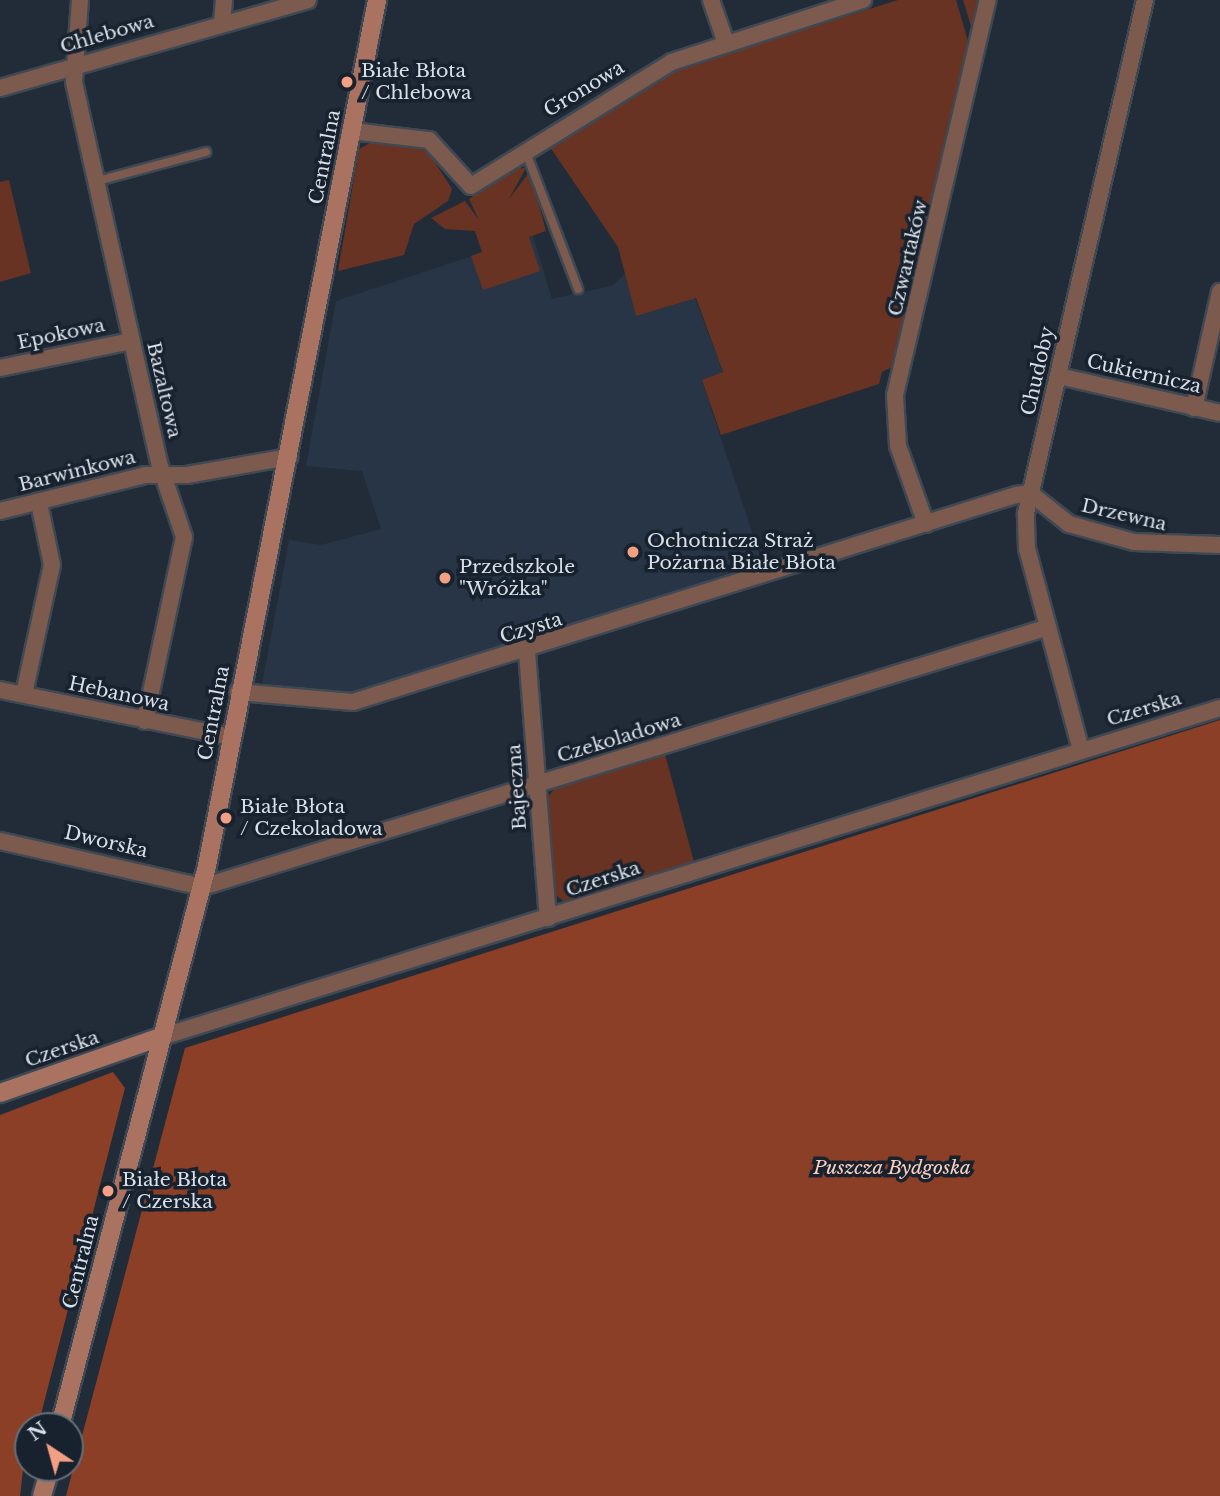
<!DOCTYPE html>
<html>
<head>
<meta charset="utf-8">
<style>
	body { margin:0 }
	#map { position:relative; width:1220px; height:1496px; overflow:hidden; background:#212c38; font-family:"Libre Baskerville",serif }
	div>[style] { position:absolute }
	.built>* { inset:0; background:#273546 }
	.green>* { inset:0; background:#683322 }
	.forest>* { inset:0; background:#8a3f26 }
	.roads { filter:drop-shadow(2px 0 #3e4954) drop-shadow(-2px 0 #3e4954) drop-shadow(0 2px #3e4954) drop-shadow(0 -2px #3e4954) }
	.lane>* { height:8px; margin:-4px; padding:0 4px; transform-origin:4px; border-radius:4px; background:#7c5a4e }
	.street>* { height:16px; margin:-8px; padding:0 8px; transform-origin:8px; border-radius:8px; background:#7c5a4e }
	.secondary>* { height:18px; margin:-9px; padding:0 9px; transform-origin:9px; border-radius:9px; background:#aa7361 }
	.dots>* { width:19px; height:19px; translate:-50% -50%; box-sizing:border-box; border:4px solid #18222e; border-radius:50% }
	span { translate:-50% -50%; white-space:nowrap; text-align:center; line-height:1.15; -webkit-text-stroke:7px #18222e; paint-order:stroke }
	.street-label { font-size:19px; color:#d7dfe7 }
	.poi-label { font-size:19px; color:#d7dfe7 }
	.left { translate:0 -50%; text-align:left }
	.park-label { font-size:19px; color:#fccfbf; font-style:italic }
	.north { position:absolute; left:14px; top:1412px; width:70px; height:70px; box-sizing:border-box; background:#18222e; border:2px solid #646e78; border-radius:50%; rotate:324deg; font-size:19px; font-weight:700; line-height:28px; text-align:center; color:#d7dfe7 }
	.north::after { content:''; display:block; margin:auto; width:24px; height:32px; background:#f39f83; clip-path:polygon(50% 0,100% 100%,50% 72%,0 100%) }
</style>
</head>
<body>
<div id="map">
	<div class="built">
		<div style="clip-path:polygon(533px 236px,552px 299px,614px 285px,626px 272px,636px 316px,695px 298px,723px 373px,702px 381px,763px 565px,351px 694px,262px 684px,289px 540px,321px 545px,381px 529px,362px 471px,306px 466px,336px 301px)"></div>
	</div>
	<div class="green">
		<div style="clip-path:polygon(898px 0,956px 0,971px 51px,896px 365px,882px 372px,879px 384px,721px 435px,702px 380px,723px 372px,696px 298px,636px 316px,618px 247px,550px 147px,663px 74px)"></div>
		<div style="clip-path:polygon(963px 0,982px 0,976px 43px)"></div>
		<div style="clip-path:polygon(372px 142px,427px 150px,452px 189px,448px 201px,414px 224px,404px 255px,338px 271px,359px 149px)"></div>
		<div style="clip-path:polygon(526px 168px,509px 199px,530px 171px,546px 231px,529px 237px,540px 271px,483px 290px,471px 256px,482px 252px,475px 231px,445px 229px,431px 218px,465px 201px,479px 220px,469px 199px,511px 169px)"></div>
		<div style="clip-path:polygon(9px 180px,31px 273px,0 282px,0 182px)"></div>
		<div style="clip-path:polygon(665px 754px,694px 862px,564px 901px,555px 895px,547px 798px,554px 789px)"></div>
	</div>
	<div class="forest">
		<div style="clip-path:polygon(1220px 720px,1220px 1496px,66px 1496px,185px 1048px)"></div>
		<div style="clip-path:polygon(113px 1072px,125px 1088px,38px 1426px,28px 1426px,20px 1496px,0 1496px,0 1115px)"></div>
	</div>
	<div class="roads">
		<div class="lane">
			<div style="left:525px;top:150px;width:149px;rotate:69.1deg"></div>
			<div style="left:97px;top:181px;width:113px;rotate:-14.9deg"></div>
		</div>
		<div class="street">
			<div style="left:80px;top:0;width:82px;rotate:94.2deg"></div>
			<div style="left:74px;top:82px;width:394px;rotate:77.4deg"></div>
			<div style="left:160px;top:466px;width:75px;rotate:71.3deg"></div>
			<div style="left:184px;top:537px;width:188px;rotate:102deg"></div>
			<div style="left:711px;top:0;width:46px;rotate:70.8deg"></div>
			<div style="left:222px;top:23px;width:23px;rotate:-85deg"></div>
			<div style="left:0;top:88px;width:320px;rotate:-15.9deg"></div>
			<div style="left:352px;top:131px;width:78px;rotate:6.7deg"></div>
			<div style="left:429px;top:140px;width:62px;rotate:47.6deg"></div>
			<div style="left:471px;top:186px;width:236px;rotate:-31.7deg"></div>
			<div style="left:672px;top:62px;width:201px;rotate:-18deg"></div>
			<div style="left:0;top:368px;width:134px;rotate:-11.6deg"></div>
			<div style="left:1059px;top:376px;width:165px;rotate:12.9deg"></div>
			<div style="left:1194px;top:408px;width:119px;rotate:-77.4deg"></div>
			<div style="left:0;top:511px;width:149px;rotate:-13.9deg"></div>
			<div style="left:145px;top:475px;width:42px"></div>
			<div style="left:187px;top:475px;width:104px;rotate:-10deg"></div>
			<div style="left:926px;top:524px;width:83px;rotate:-109.7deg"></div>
			<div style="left:898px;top:446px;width:51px;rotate:-93.4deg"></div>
			<div style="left:895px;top:395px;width:406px;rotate:-76.8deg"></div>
			<div style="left:527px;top:652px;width:267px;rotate:85.5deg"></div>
			<div style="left:0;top:690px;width:235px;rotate:11.5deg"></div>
			<div style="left:238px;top:692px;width:115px;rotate:5deg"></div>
			<div style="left:353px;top:702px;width:695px;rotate:-17.34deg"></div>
			<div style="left:1016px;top:495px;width:14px;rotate:-8deg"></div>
			<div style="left:1030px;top:493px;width:50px;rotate:38.5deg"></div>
			<div style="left:1069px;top:524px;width:67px;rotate:15.5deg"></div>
			<div style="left:1134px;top:542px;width:86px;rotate:2deg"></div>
			<div style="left:24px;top:694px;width:132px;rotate:-77.8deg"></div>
			<div style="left:52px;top:565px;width:63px;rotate:-101.8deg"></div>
			<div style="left:1081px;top:750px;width:208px;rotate:-105deg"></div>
			<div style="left:1027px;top:549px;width:36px;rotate:-92deg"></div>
			<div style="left:1026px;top:513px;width:527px;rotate:-76.94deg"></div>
			<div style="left:0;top:841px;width:207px;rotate:12.8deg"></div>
			<div style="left:202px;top:887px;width:885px;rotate:-17.08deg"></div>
			<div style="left:158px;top:1038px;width:1112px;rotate:-17.26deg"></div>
		</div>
		<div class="secondary">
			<div style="left:0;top:1093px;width:167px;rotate:-19.2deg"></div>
			<div style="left:60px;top:1426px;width:579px;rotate:-75.29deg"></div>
			<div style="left:207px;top:866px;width:883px;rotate:-78.89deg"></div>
			<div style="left:42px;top:1496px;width:29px;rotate:-74deg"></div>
		</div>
	</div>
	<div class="dots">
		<div style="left:347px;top:82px;background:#f39f83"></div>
		<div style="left:633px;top:552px;background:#f39f83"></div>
		<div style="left:445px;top:578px;background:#f39f83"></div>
		<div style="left:226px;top:818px;background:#f39f83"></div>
		<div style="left:108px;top:1191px;background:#f39f83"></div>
	</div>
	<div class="street-label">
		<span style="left:107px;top:34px;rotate:-16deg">Chlebowa</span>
		<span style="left:584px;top:89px;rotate:-31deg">Gronowa</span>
		<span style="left:325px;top:157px;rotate:-79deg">Centralna</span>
		<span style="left:908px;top:258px;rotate:-77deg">Czwartaków</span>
		<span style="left:61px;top:334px;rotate:-12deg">Epokowa</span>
		<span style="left:1038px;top:371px;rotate:-77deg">Chudoby</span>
		<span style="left:1144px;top:374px;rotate:13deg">Cukiernicza</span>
		<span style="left:164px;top:390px;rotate:77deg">Bazaltowa</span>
		<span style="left:77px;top:471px;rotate:-14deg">Barwinkowa</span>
		<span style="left:1124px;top:515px;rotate:13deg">Drzewna</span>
		<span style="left:531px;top:628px;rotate:-17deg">Czysta</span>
		<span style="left:119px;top:694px;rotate:12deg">Hebanowa</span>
		<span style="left:1144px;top:709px;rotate:-17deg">Czerska</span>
		<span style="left:214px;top:713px;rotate:-79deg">Centralna</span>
		<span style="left:619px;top:738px;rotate:-17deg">Czekoladowa</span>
		<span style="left:517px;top:787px;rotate:-94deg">Bajeczna</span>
		<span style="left:106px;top:842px;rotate:13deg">Dworska</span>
		<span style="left:603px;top:879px;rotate:-18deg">Czerska</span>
		<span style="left:62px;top:1049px;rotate:-19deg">Czerska</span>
		<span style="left:81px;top:1262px;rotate:-76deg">Centralna</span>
	</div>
	<div class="poi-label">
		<span class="left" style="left:361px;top:82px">Białe Błota<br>/ Chlebowa</span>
		<span class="left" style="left:647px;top:552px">Ochotnicza Straż<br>Pożarna Białe Błota</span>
		<span class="left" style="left:459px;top:578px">Przedszkole<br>"Wróżka"</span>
		<span class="left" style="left:240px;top:818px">Białe Błota<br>/ Czekoladowa</span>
		<span class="left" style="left:122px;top:1191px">Białe Błota<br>/ Czerska</span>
	</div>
	<div class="park-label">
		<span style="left:892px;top:1168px">Puszcza Bydgoska</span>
	</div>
	<div class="north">N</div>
</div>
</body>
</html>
